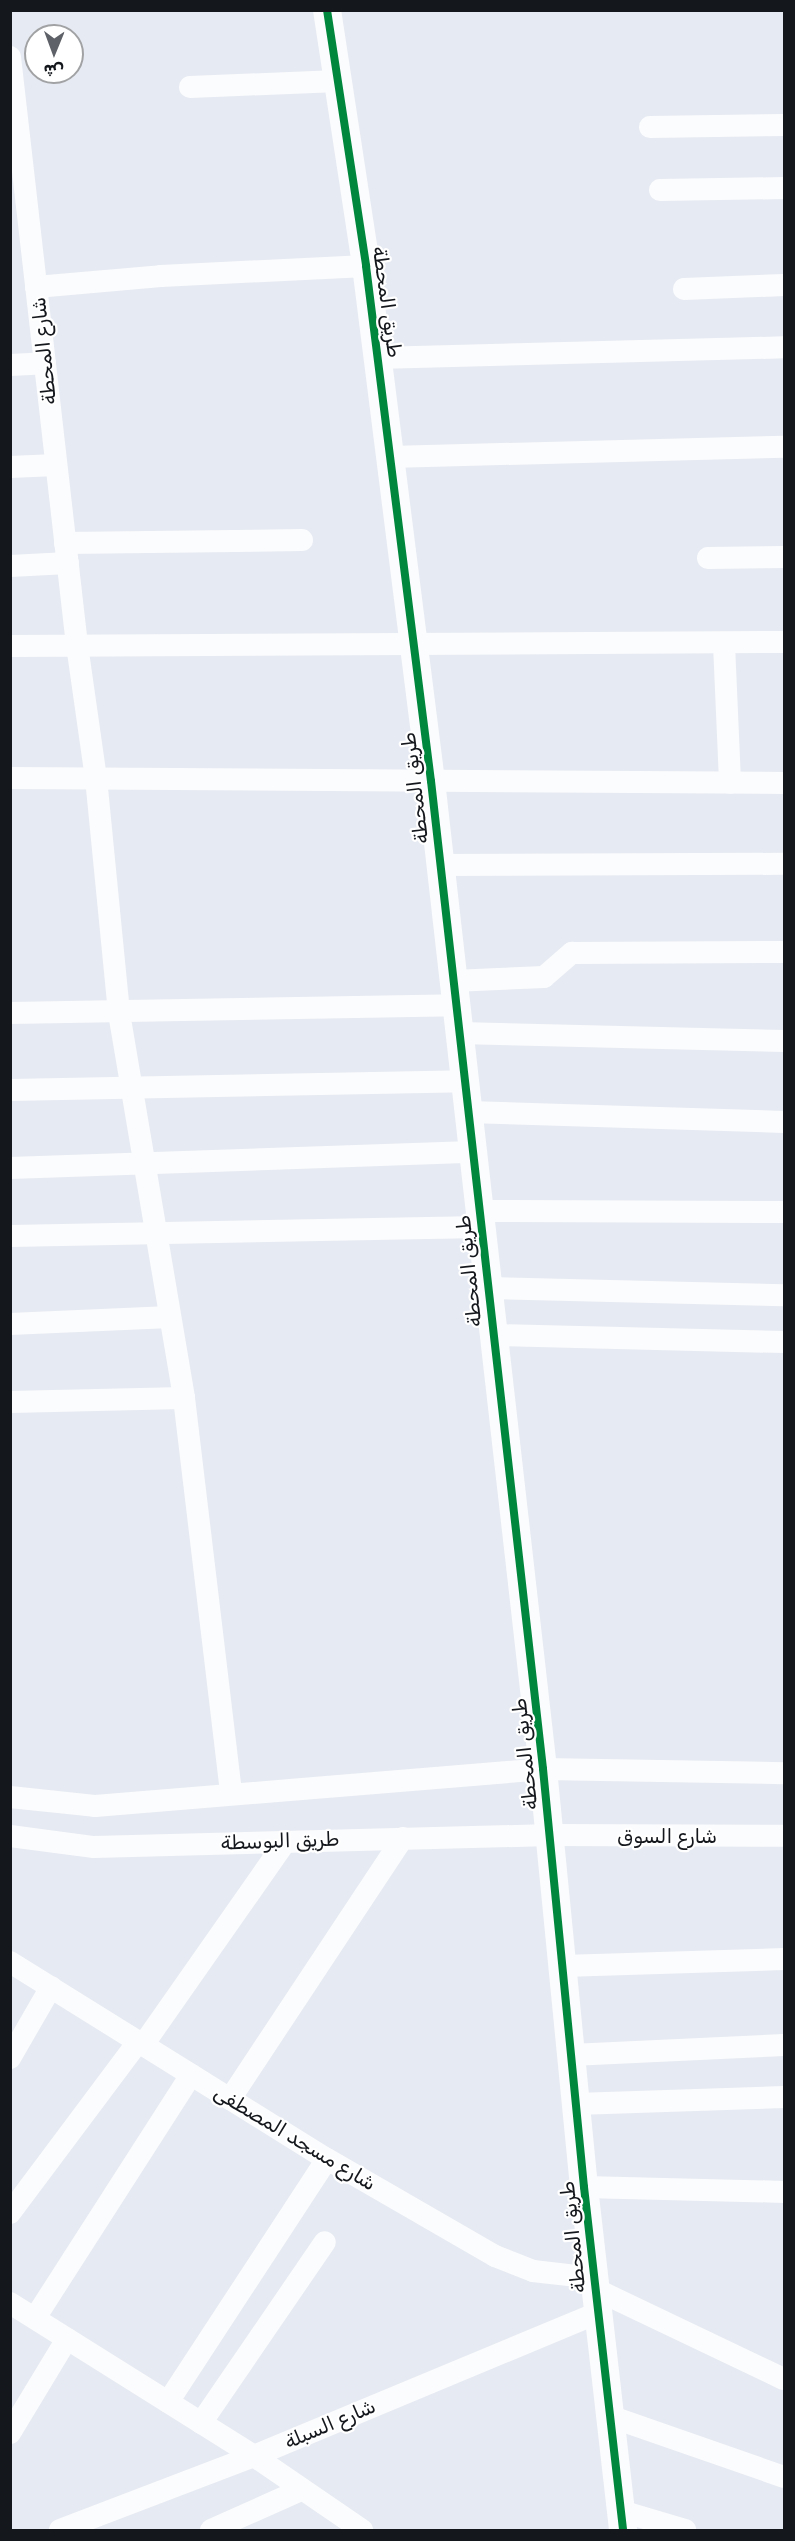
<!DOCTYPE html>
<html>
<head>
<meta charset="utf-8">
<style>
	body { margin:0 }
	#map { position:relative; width:795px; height:2541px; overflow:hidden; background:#e6eaf2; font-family:Rubik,Vazirmatn,sans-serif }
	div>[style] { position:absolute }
	.minor>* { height:22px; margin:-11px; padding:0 11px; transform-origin:11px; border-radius:11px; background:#fbfcfd }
	.tertiary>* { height:28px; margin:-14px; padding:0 14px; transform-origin:14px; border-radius:14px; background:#fbfcfd }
	.cycleway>* { height:8px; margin:-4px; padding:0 4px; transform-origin:4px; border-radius:4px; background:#00873e }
	span { translate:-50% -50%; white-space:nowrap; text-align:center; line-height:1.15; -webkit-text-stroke:4.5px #fff; paint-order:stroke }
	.street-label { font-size:20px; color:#14171c }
	.frame { position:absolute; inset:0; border:12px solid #14171c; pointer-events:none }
	.north { position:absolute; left:24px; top:24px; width:60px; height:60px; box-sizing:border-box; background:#fff; border:2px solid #a1a2a4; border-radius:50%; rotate:181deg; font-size:16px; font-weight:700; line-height:24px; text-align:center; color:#14171c }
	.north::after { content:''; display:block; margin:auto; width:21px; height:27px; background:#5e6167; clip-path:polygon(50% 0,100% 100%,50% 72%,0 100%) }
</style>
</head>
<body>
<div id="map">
	<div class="minor">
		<div style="left:10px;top:57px;width:592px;rotate:83.5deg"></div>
		<div style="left:77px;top:645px;width:134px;rotate:81.9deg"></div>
		<div style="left:96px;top:778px;width:236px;rotate:84.4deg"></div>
		<div style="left:119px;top:1013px;width:390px;rotate:80.4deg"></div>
		<div style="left:184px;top:1398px;width:398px;rotate:83.2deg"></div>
		<div style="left:190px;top:87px;width:148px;rotate:-2.3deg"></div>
		<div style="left:650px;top:127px;width:134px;rotate:-0.9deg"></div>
		<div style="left:660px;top:190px;width:124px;rotate:-0.9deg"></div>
		<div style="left:36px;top:287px;width:125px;rotate:-5deg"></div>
		<div style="left:161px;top:276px;width:205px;rotate:-2.8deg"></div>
		<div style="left:684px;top:289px;width:100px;rotate:-2.3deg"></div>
		<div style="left:377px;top:358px;width:407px;rotate:-1.5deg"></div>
		<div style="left:10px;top:365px;width:35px;rotate:-3deg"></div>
		<div style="left:390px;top:457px;width:394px;rotate:-1.5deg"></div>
		<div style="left:10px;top:467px;width:46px;rotate:-2.5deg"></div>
		<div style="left:65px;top:543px;width:237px;rotate:-0.7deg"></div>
		<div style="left:708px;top:558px;width:76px;rotate:-0.8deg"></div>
		<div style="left:10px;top:566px;width:58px;rotate:-3deg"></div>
		<div style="left:724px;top:644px;width:139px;rotate:87.5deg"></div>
		<div style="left:10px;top:646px;width:774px;rotate:-0.3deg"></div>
		<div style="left:10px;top:778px;width:774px;rotate:0.37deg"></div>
		<div style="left:441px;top:865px;width:343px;rotate:-0.2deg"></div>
		<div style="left:453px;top:981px;width:91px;rotate:-2.5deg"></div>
		<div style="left:544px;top:977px;width:37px;rotate:-41deg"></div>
		<div style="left:572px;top:953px;width:212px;rotate:-0.3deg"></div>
		<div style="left:10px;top:1013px;width:446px;rotate:-1deg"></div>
		<div style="left:459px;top:1033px;width:325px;rotate:1.4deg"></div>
		<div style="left:10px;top:1090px;width:455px;rotate:-1.1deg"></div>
		<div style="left:468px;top:1112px;width:316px;rotate:1.8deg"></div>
		<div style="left:10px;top:1168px;width:462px;rotate:-2deg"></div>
		<div style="left:479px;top:1211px;width:305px;rotate:0.2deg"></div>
		<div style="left:10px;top:1236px;width:471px;rotate:-1.1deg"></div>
		<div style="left:488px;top:1288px;width:296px;rotate:1.4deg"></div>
		<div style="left:10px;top:1324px;width:160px;rotate:-2.5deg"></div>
		<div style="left:493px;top:1335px;width:291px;rotate:1.4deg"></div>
		<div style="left:10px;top:1402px;width:174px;rotate:-1.3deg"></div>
		<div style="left:10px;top:1797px;width:85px;rotate:6deg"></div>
		<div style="left:95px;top:1806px;width:450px;rotate:-4.7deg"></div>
		<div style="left:543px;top:1769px;width:241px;rotate:1deg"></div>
		<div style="left:10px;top:1836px;width:85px;rotate:7.5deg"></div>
		<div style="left:94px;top:1847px;width:456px;rotate:-1.5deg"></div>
		<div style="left:550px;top:1835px;width:234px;rotate:0.2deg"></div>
		<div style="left:10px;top:1962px;width:373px;rotate:31.9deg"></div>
		<div style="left:327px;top:2159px;width:194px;rotate:30deg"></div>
		<div style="left:495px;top:2256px;width:41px;rotate:21.5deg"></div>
		<div style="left:533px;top:2271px;width:61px;rotate:6.5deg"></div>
		<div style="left:563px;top:1966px;width:221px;rotate:-1.8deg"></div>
		<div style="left:143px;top:2045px;width:249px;rotate:-55deg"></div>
		<div style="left:571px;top:2055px;width:213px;rotate:-2.7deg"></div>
		<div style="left:10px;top:2058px;width:82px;rotate:-60deg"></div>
		<div style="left:230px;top:2099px;width:313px;rotate:-56.5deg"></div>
		<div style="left:576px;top:2104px;width:208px;rotate:-1.9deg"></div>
		<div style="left:584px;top:2187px;width:200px;rotate:1.4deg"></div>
		<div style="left:10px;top:2213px;width:214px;rotate:-53.2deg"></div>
		<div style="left:595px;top:2289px;width:209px;rotate:25.5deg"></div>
		<div style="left:10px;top:2303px;width:288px;rotate:32.1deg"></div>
		<div style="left:254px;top:2456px;width:131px;rotate:34.4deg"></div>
		<div style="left:35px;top:2318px;width:289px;rotate:-57.3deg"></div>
		<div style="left:168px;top:2402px;width:290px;rotate:-56.8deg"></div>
		<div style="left:609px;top:2416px;width:185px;rotate:19.2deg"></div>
		<div style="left:201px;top:2423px;width:219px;rotate:-55.6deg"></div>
		<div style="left:10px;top:2433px;width:110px;rotate:-58.8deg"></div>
		<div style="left:621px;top:2511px;width:67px;rotate:16.5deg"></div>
		<div style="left:60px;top:2530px;width:208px;rotate:-20.9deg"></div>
		<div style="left:254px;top:2456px;width:373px;rotate:-22.6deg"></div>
		<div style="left:211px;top:2530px;width:98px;rotate:-24deg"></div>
	</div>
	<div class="tertiary">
		<div style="left:327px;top:10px;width:259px;rotate:81.3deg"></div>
		<div style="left:366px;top:266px;width:519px;rotate:82.81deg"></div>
		<div style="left:431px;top:781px;width:994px;rotate:83.53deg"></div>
		<div style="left:543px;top:1769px;width:420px;rotate:84.4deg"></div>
		<div style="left:584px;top:2187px;width:345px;rotate:83.5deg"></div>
	</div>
	<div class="cycleway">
		<div style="left:327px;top:10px;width:259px;rotate:81.3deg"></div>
		<div style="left:366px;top:266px;width:519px;rotate:82.81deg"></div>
		<div style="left:431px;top:781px;width:994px;rotate:83.53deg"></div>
		<div style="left:543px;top:1769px;width:420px;rotate:84.4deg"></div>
		<div style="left:584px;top:2187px;width:345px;rotate:83.5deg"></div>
	</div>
	<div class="street-label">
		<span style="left:387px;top:302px;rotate:82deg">طريق المحطة</span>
		<span style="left:44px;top:351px;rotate:-96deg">شارع المحطة</span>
		<span style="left:415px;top:788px;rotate:-97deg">طريق المحطة</span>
		<span style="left:469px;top:1271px;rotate:-96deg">طريق المحطة</span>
		<span style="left:525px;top:1754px;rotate:-96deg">طريق المحطة</span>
		<span style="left:667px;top:1836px">شارع السوق</span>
		<span style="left:280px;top:1841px;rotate:-2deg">طريق البوسطة</span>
		<span style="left:295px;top:2138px;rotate:31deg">شارع مسجد المصطفى</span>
		<span style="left:573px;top:2237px;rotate:-96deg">طريق المحطة</span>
		<span style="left:330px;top:2424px;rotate:-23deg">شارع السبلة</span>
	</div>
	<div class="frame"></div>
	<div class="north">ش</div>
</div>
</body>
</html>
